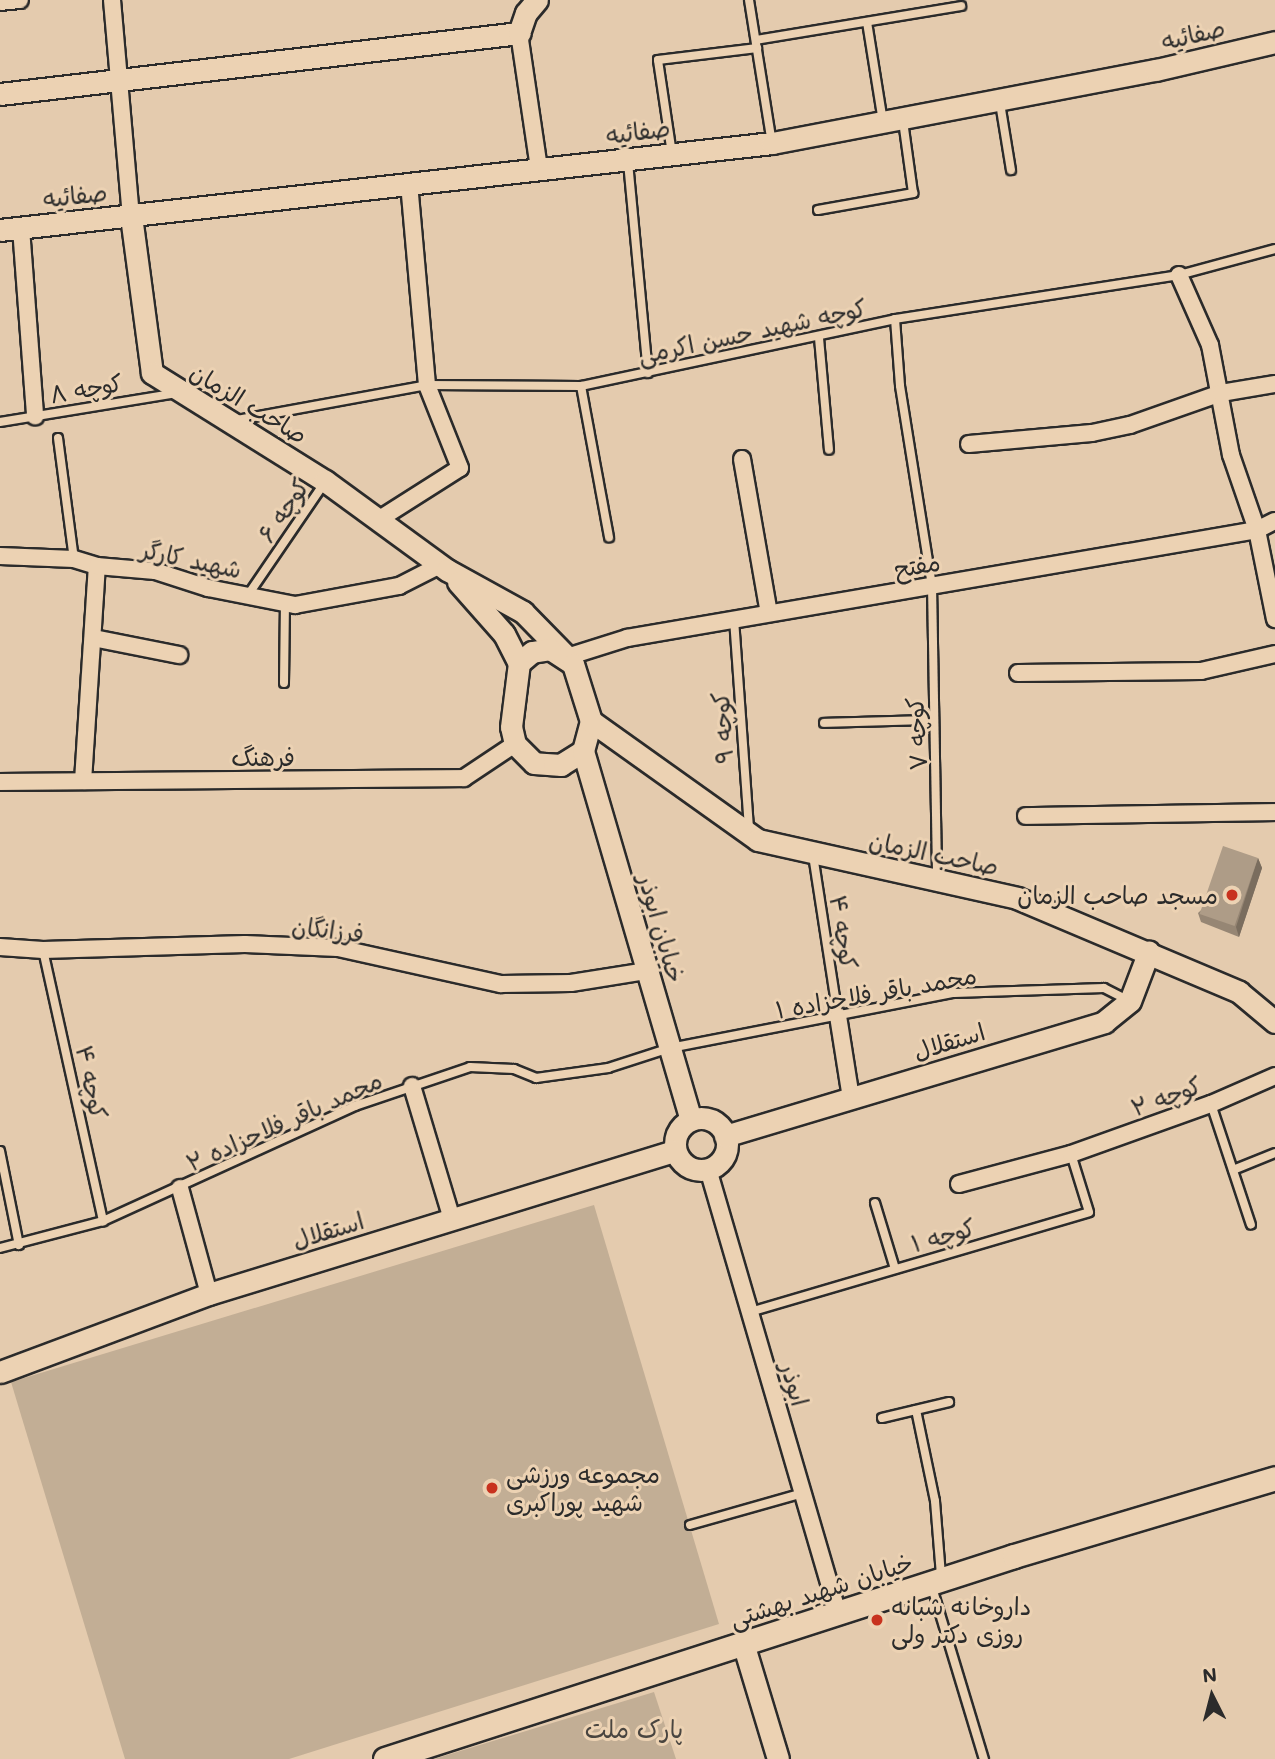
<!DOCTYPE html>
<html>
<head>
<meta charset="utf-8">
<style>
	body { margin:0 }
	#map { position:relative; width:1275px; height:1759px; overflow:hidden; background:#e4cbae; font-family:Mali,"Playpen Sans Arabic",sans-serif }
	div>[style] { position:absolute }
	.green>* { inset:0; background:#c2ae95 }
	.roads { filter:drop-shadow(2px 0 #2b2b2b) drop-shadow(-2px 0 #2b2b2b) drop-shadow(0 2px #2b2b2b) drop-shadow(0 -2px #2b2b2b) }
	.service>* { height:8px; margin:-4px; padding:0 4px; transform-origin:4px; border-radius:4px; background:#ecd2b3 }
	.minor>* { height:16px; margin:-8px; padding:0 8px; transform-origin:8px; border-radius:8px; background:#ecd2b3 }
	.tertiary>* { height:21px; margin:-10.5px; padding:0 10.5px; transform-origin:10.5px; border-radius:10.5px; background:#ecd2b3 }
	.tertiary>.ring { margin:-10.5px; padding:0; box-sizing:content-box; background:none; border:21px solid #ecd2b3; border-radius:50% }
	.secondary>* { height:23px; margin:-11.5px; padding:0 11.5px; transform-origin:11.5px; border-radius:11.5px; background:#ecd2b3 }
	.wall>* { inset:0; background:#968674 }
	.shaded-wall>* { inset:0; background:#7a6d5e }
	.building>* { inset:0; background:#ae9c87; transform-origin:0 0 }
	.dots>* { width:19px; height:19px; translate:-50% -50%; box-sizing:border-box; border:4px solid #ecd2b3; border-radius:50% }
	span { translate:-50% -50%; white-space:nowrap; text-align:center; line-height:1.15; -webkit-text-stroke:6px #ecd2b3; paint-order:stroke }
	.street-label { font-size:24px; color:#2b2b2b }
	.poi-label { font-size:24px; color:#2b2b2b }
	.right { translate:-100% -50%; text-align:right }
	.left { translate:0 -50%; text-align:left }
	.park-label { font-size:24px; color:#494540 }
	.north { position:absolute; left:1177px; top:1661px; width:70px; height:70px; -webkit-text-stroke:5px #ecd2b3; paint-order:stroke; rotate:354deg; font-size:19px; font-weight:700; line-height:28px; text-align:center; color:#2b2b2b }
	.north::after { content:''; display:block; margin:auto; width:24px; height:32px; background:#2b2b2b; clip-path:polygon(50% 0,100% 100%,50% 72%,0 100%) }
</style>
</head>
<body>
<div id="map">
	<div class="green">
		<div style="clip-path:polygon(594px 1205px,719px 1624px,289px 1759px,125px 1759px,11px 1382px)"></div>
		<div style="clip-path:polygon(654px 1692px,676px 1759px,434px 1759px)"></div>
	</div>
	<div class="roads">
		<div class="service">
			<div style="left:749px;top:0;width:145px;rotate:80.9deg"></div>
			<div style="left:867px;top:22px;width:101px;rotate:80.9deg"></div>
			<div style="left:756px;top:40px;width:208px;rotate:-9.4deg"></div>
			<div style="left:1000px;top:103px;width:68px;rotate:80.7deg"></div>
			<div style="left:672px;top:154px;width:95px;rotate:-98.5deg"></div>
			<div style="left:658px;top:60px;width:100px;rotate:-6.9deg"></div>
			<div style="left:628px;top:162px;width:212px;rotate:84.6deg"></div>
			<div style="left:818px;top:210px;width:97px;rotate:-10.1deg"></div>
			<div style="left:913px;top:193px;width:73px;rotate:-97.9deg"></div>
			<div style="left:895px;top:319px;width:67px;rotate:85.7deg"></div>
			<div style="left:900px;top:386px;width:202px;rotate:80.9deg"></div>
			<div style="left:932px;top:585px;width:295px;rotate:89deg"></div>
			<div style="left:819px;top:338px;width:112px;rotate:84.9deg"></div>
			<div style="left:581px;top:386px;width:154px;rotate:79.5deg"></div>
			<div style="left:237px;top:420px;width:193px;rotate:-10.4deg"></div>
			<div style="left:427px;top:385px;width:154px;rotate:0.4deg"></div>
			<div style="left:581px;top:386px;width:321px;rotate:-12deg"></div>
			<div style="left:895px;top:319px;width:287px;rotate:-8.8deg"></div>
			<div style="left:1179px;top:275px;width:99px;rotate:-15.2deg"></div>
			<div style="left:0;top:422px;width:179px;rotate:-9.3deg"></div>
			<div style="left:58px;top:438px;width:122px;rotate:82.5deg"></div>
			<div style="left:248px;top:595px;width:137px;rotate:-55.7deg"></div>
			<div style="left:734px;top:619px;width:211px;rotate:85.9deg"></div>
			<div style="left:284px;top:683px;width:80px;rotate:-89.3deg"></div>
			<div style="left:824px;top:723px;width:109px;rotate:-1.6deg"></div>
			<div style="left:813px;top:855px;width:163px;rotate:81.2deg"></div>
			<div style="left:43px;top:950px;width:278px;rotate:77.5deg"></div>
			<div style="left:1211px;top:1104px;width:127px;rotate:71.7deg"></div>
			<div style="left:0;top:1151px;width:96px;rotate:78.6deg"></div>
			<div style="left:1233px;top:1170px;width:45px;rotate:-22deg"></div>
			<div style="left:875px;top:1203px;width:69px;rotate:73.1deg"></div>
			<div style="left:0;top:1248px;width:106px;rotate:-14.7deg"></div>
			<div style="left:103px;top:1221px;width:277px;rotate:-24.5deg"></div>
			<div style="left:355px;top:1106px;width:121px;rotate:-18.7deg"></div>
			<div style="left:470px;top:1067px;width:44px;rotate:2.6deg"></div>
			<div style="left:514px;top:1069px;width:24px;rotate:22deg"></div>
			<div style="left:536px;top:1078px;width:73px;rotate:-7.9deg"></div>
			<div style="left:608px;top:1068px;width:65px;rotate:-17.9deg"></div>
			<div style="left:670px;top:1048px;width:289px;rotate:-11deg"></div>
			<div style="left:954px;top:993px;width:150px;rotate:-1.9deg"></div>
			<div style="left:1104px;top:988px;width:27px;rotate:27deg"></div>
			<div style="left:750px;top:1312px;width:353px;rotate:-16.4deg"></div>
			<div style="left:1089px;top:1212px;width:61px;rotate:-107.2deg"></div>
			<div style="left:916px;top:1410px;width:93px;rotate:78.2deg"></div>
			<div style="left:935px;top:1501px;width:75px;rotate:85.4deg"></div>
			<div style="left:882px;top:1418px;width:69px;rotate:-13.4deg"></div>
			<div style="left:690px;top:1525px;width:117px;rotate:-15.8deg"></div>
			<div style="left:931px;top:1584px;width:183px;rotate:73.2deg"></div>
		</div>
		<div class="minor">
			<div style="left:112px;top:0;width:217px;rotate:85deg"></div>
			<div style="left:0;top:2px;width:20px;rotate:-6deg"></div>
			<div style="left:519px;top:33px;width:137px;rotate:81.6deg"></div>
			<div style="left:21px;top:228px;width:189px;rotate:85.7deg"></div>
			<div style="left:1179px;top:275px;width:77px;rotate:66.1deg"></div>
			<div style="left:1210px;top:345px;width:112px;rotate:79.2deg"></div>
			<div style="left:1231px;top:455px;width:79px;rotate:70.9deg"></div>
			<div style="left:1257px;top:530px;width:91px;rotate:78.6deg"></div>
			<div style="left:969px;top:444px;width:123px;rotate:-5.1deg"></div>
			<div style="left:1092px;top:433px;width:39px;rotate:-12deg"></div>
			<div style="left:1130px;top:425px;width:96px;rotate:-19.4deg"></div>
			<div style="left:1221px;top:393px;width:55px;rotate:-9.5deg"></div>
			<div style="left:742px;top:459px;width:156px;rotate:80.1deg"></div>
			<div style="left:378px;top:520px;width:97px;rotate:-32.4deg"></div>
			<div style="left:460px;top:468px;width:89px;rotate:-111.7deg"></div>
			<div style="left:427px;top:385px;width:202px;rotate:-95.1deg"></div>
			<div style="left:0;top:556px;width:74px;rotate:2.3deg"></div>
			<div style="left:74px;top:559px;width:24px;rotate:17deg"></div>
			<div style="left:93px;top:638px;width:88px;rotate:11.2deg"></div>
			<div style="left:567px;top:657px;width:63px;rotate:-17.6deg"></div>
			<div style="left:627px;top:638px;width:639px;rotate:-9.73deg"></div>
			<div style="left:1257px;top:530px;width:20px;rotate:-27deg"></div>
			<div style="left:1018px;top:673px;width:183px;rotate:-0.6deg"></div>
			<div style="left:1201px;top:671px;width:76px;rotate:-12.9deg"></div>
			<div style="left:83px;top:781px;width:215px;rotate:-86.3deg"></div>
			<div style="left:97px;top:566px;width:58px;rotate:4.9deg"></div>
			<div style="left:155px;top:571px;width:56px;rotate:17.8deg"></div>
			<div style="left:208px;top:588px;width:89px;rotate:11.1deg"></div>
			<div style="left:295px;top:605px;width:106px;rotate:-10.4deg"></div>
			<div style="left:399px;top:586px;width:46px;rotate:-27.1deg"></div>
			<div style="left:0;top:782px;width:464px;rotate:-0.5deg"></div>
			<div style="left:464px;top:778px;width:61px;rotate:-33.7deg"></div>
			<div style="left:1026px;top:816px;width:249px;rotate:-0.9deg"></div>
			<div style="left:0;top:947px;width:43px;rotate:4deg"></div>
			<div style="left:43px;top:950px;width:202px;rotate:-1.7deg"></div>
			<div style="left:245px;top:944px;width:93px;rotate:2.5deg"></div>
			<div style="left:338px;top:948px;width:167px;rotate:12.5deg"></div>
			<div style="left:501px;top:984px;width:70px;rotate:-0.8deg"></div>
			<div style="left:571px;top:983px;width:77px;rotate:-9deg"></div>
			<div style="left:838px;top:1016px;width:83px;rotate:81deg"></div>
			<div style="left:412px;top:1086px;width:139px;rotate:73.3deg"></div>
			<div style="left:708px;top:1169px;width:463px;rotate:73.7deg"></div>
			<div style="left:959px;top:1184px;width:116px;rotate:-15deg"></div>
			<div style="left:1071px;top:1154px;width:149px;rotate:-19.7deg"></div>
			<div style="left:1211px;top:1104px;width:70px;rotate:-23.6deg"></div>
			<div style="left:180px;top:1188px;width:110px;rotate:74.7deg"></div>
		</div>
		<div class="tertiary">
			<div style="left:0;top:94px;width:523px;rotate:-6.7deg"></div>
			<div style="left:519px;top:33px;width:21px;rotate:-71deg"></div>
			<div style="left:526px;top:13px;width:17px;rotate:-50deg"></div>
			<div style="left:131px;top:216px;width:158px;rotate:82.4deg"></div>
			<div style="left:152px;top:373px;width:204px;rotate:32deg"></div>
			<div style="left:325px;top:481px;width:151px;rotate:36.1deg"></div>
			<div style="left:447px;top:570px;width:87px;rotate:28.9deg"></div>
			<div style="left:523px;top:612px;width:63px;rotate:45.6deg"></div>
			<div style="left:0;top:230px;width:777px;rotate:-6.43deg"></div>
			<div style="left:772px;top:143px;width:391px;rotate:-10.8deg"></div>
			<div style="left:1156px;top:70px;width:122px;rotate:-13.2deg"></div>
			<div style="left:458px;top:582px;width:69px;rotate:48.5deg"></div>
			<div style="left:504px;top:634px;width:33px;rotate:63deg"></div>
			<div style="left:550px;top:649px;width:27px;rotate:33deg"></div>
			<div style="left:573px;top:664px;width:60px;rotate:72.5deg"></div>
			<div style="left:591px;top:721px;width:31px;rotate:105deg"></div>
			<div style="left:583px;top:751px;width:26px;rotate:148deg"></div>
			<div style="left:561px;top:765px;width:27px;rotate:-176deg"></div>
			<div style="left:534px;top:763px;width:27px;rotate:-135deg"></div>
			<div style="left:515px;top:744px;width:17px;rotate:-103deg"></div>
			<div style="left:511px;top:727px;width:64px;rotate:-82.9deg"></div>
			<div style="left:519px;top:663px;width:17px;rotate:-40deg"></div>
			<div style="left:532px;top:652px;width:18px;rotate:-9deg"></div>
			<div style="left:591px;top:721px;width:205px;rotate:35.5deg"></div>
			<div style="left:758px;top:840px;width:265px;rotate:12.6deg"></div>
			<div style="left:1017px;top:898px;width:241px;rotate:22.9deg"></div>
			<div style="left:1239px;top:992px;width:47px;rotate:39.8deg"></div>
			<div style="left:583px;top:751px;width:384px;rotate:73.7deg"></div>
			<div class="ring" style="left:675px;top:1118px;width:31px;height:31px"></div>
			<div style="left:725px;top:1136px;width:396px;rotate:-16.7deg"></div>
			<div style="left:1104px;top:1022px;width:33px;rotate:-39deg"></div>
			<div style="left:1130px;top:1001px;width:53px;rotate:-69.2deg"></div>
			<div style="left:0;top:1372px;width:223px;rotate:-20.5deg"></div>
			<div style="left:209px;top:1294px;width:487px;rotate:-17.1deg"></div>
			<div style="left:743px;top:1643px;width:121px;rotate:73.2deg"></div>
		</div>
		<div class="secondary">
			<div style="left:385px;top:1759px;width:661px;rotate:-17.89deg"></div>
			<div style="left:1014px;top:1556px;width:272px;rotate:-16.6deg"></div>
		</div>
	</div>
	<div class="wall">
		<div style="clip-path:polygon(1258px 858px,1262px 868px,1239px 937px,1201px 922px,1198px 913px)"></div>
	</div>
	<div class="shaded-wall">
		<div style="clip-path:polygon(1258px 858px,1262px 868px,1239px 937px,1236px 927px)"></div>
	</div>
	<div class="building">
		<div style="left:1223px;top:846px;width:37px;height:72px;rotate:19deg"></div>
	</div>
	<div class="dots">
		<div style="left:1232px;top:895px;background:#c8321e"></div>
		<div style="left:492px;top:1488px;background:#c8321e"></div>
		<div style="left:877px;top:1620px;background:#c8321e"></div>
	</div>
	<div class="street-label">
		<span style="left:1193px;top:34px;rotate:-13deg">صفائیه</span>
		<span style="left:638px;top:131px;rotate:-7deg">صفائیه</span>
		<span style="left:75px;top:195px;rotate:-6deg">صفائیه</span>
		<span style="left:752px;top:331px;rotate:-12deg">کوچه شهید حسن اکرمی</span>
		<span style="left:86px;top:388px;rotate:-10deg">کوچه ۸</span>
		<span style="left:249px;top:403px;rotate:31deg">صاحب الزمان</span>
		<span style="left:283px;top:510px;rotate:-56deg">کوچه ۶</span>
		<span style="left:191px;top:559px;rotate:12deg">شهید کارگر</span>
		<span style="left:917px;top:565px;rotate:-10deg">مفتح</span>
		<span style="left:722px;top:728px;rotate:-94deg">کوچه ۹</span>
		<span style="left:916px;top:734px;rotate:-93deg">کوچه ۷</span>
		<span style="left:263px;top:757px">فرهنگ</span>
		<span style="left:934px;top:853px;rotate:12deg">صاحب الزمان</span>
		<span style="left:662px;top:928px;rotate:74deg">خیابان ابوذر</span>
		<span style="left:328px;top:929px;rotate:7deg">فرزانگان</span>
		<span style="left:844px;top:932px;rotate:81deg">کوچه ۴</span>
		<span style="left:876px;top:992px;rotate:-10deg">محمد باقر فلاحزاده ۱</span>
		<span style="left:949px;top:1041px;rotate:-17deg">استقلال</span>
		<span style="left:92px;top:1082px;rotate:78deg">کوچه ۴</span>
		<span style="left:1166px;top:1096px;rotate:-20deg">کوچه ۲</span>
		<span style="left:284px;top:1121px;rotate:-24deg">محمد باقر فلاحزاده ۲</span>
		<span style="left:328px;top:1230px;rotate:-17deg">استقلال</span>
		<span style="left:943px;top:1235px;rotate:-16deg">کوچه ۱</span>
		<span style="left:795px;top:1384px;rotate:74deg">ابوذر</span>
		<span style="left:821px;top:1590px;rotate:-18deg">خیابان شهید بهشتی</span>
	</div>
	<div class="poi-label">
		<span class="right" style="left:1218px;top:895px">مسجد صاحب الزمان</span>
		<span class="left" style="left:506px;top:1488px">مجموعه ورزشی<br>شهید پوراکبری</span>
		<span class="left" style="left:891px;top:1620px">داروخانه شبانه<br>روزی دکتر ولی</span>
	</div>
	<div class="park-label">
		<span style="left:634px;top:1729px">پارک ملت</span>
	</div>
	<div class="north">N</div>
</div>
</body>
</html>
